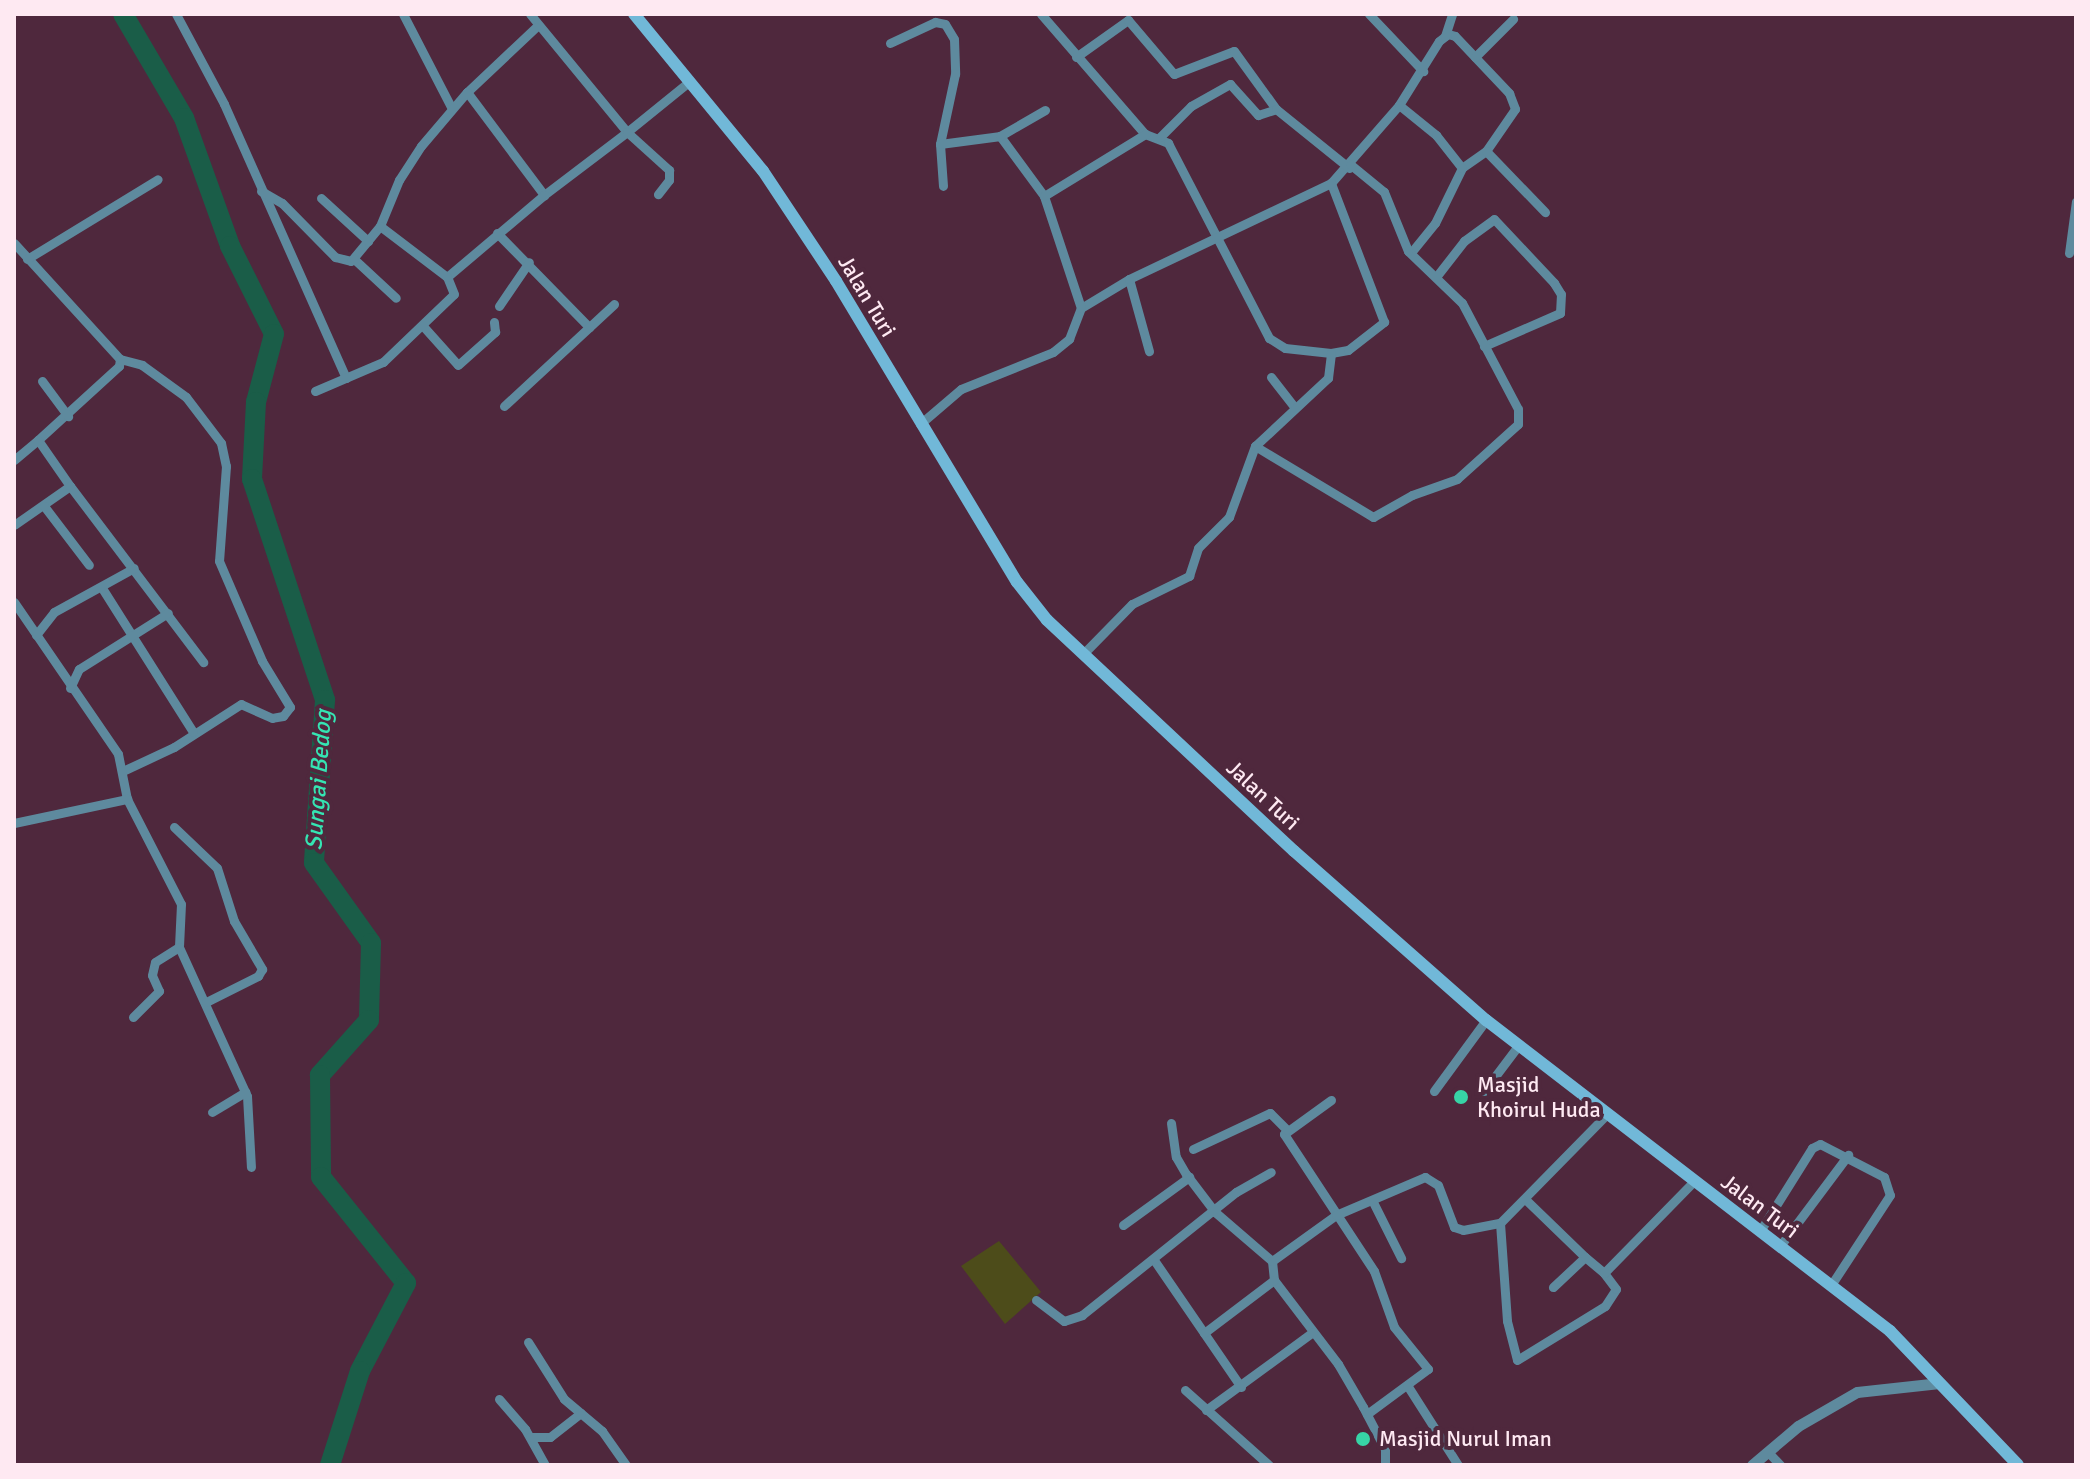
<!DOCTYPE html>
<html>
<head>
<meta charset="utf-8">
<style>
	body { margin:0 }
	#map { position:relative; width:2090px; height:1479px; overflow:hidden; background:#4f283d; font-family:Signika,sans-serif }
	div>[style] { position:absolute }
	.green>* { inset:0; background:#4d4c1a }
	.river>* { height:20px; margin:-10px; padding:0 10px; transform-origin:10px; border-radius:10px; background:#1a5d48 }
	.minor>* { height:9px; margin:-4.5px; padding:0 4.5px; transform-origin:4.5px; border-radius:4.5px; background:#5e8a9e }
	.tertiary>* { height:11px; margin:-5.5px; padding:0 5.5px; transform-origin:5.5px; border-radius:5.5px; background:#5e8a9e }
	.secondary>* { height:12px; margin:-6px; padding:0 6px; transform-origin:6px; border-radius:6px; background:#71b8d8 }
	.dots>* { width:22px; height:22px; translate:-50% -50%; box-sizing:border-box; border:4px solid #4f283d; border-radius:50% }
	span { translate:-50% -50%; white-space:nowrap; text-align:center; line-height:1.15; -webkit-text-stroke:8px #4f283d; paint-order:stroke }
	.street-label { font-size:22px; color:#fee9f2 }
	.poi-label { font-size:22px; color:#fee9f2 }
	.left { translate:0 -50%; text-align:left }
	.water-label { font-size:24px; color:#35e5b3; font-style:italic }
	.frame { position:absolute; inset:0; border:16px solid #fee9f2; pointer-events:none }
</style>
</head>
<body>
<div id="map">
	<div class="green">
		<div style="clip-path:polygon(999px 1241px,1041px 1292px,1005px 1324px,961px 1266px)"></div>
	</div>
	<div class="river">
		<div style="left:123px;top:14px;width:121px;rotate:59.6deg"></div>
		<div style="left:184px;top:118px;width:136px;rotate:70.2deg"></div>
		<div style="left:230px;top:246px;width:98px;rotate:63.4deg"></div>
		<div style="left:274px;top:334px;width:70px;rotate:104.8deg"></div>
		<div style="left:256px;top:402px;width:77px;rotate:93deg"></div>
		<div style="left:252px;top:479px;width:233px;rotate:71.7deg"></div>
		<div style="left:325px;top:700px;width:163px;rotate:93.9deg"></div>
		<div style="left:314px;top:863px;width:98px;rotate:54.5deg"></div>
		<div style="left:371px;top:943px;width:77px;rotate:91.5deg"></div>
		<div style="left:369px;top:1020px;width:74px;rotate:131.7deg"></div>
		<div style="left:320px;top:1075px;width:102px;rotate:89.4deg"></div>
		<div style="left:321px;top:1177px;width:136px;rotate:51.3deg"></div>
		<div style="left:406px;top:1283px;width:99px;rotate:117.6deg"></div>
		<div style="left:360px;top:1371px;width:99px;rotate:107.7deg"></div>
	</div>
	<div class="minor">
		<div style="left:176px;top:14px;width:102px;rotate:61.9deg"></div>
		<div style="left:224px;top:104px;width:300px;rotate:66deg"></div>
		<div style="left:403px;top:14px;width:105px;rotate:62.7deg"></div>
		<div style="left:530px;top:14px;width:153px;rotate:50.6deg"></div>
		<div style="left:627px;top:132px;width:81px;rotate:-39deg"></div>
		<div style="left:1041px;top:14px;width:159px;rotate:49.1deg"></div>
		<div style="left:1145px;top:134px;width:25px;rotate:21deg"></div>
		<div style="left:1168px;top:143px;width:220px;rotate:62.6deg"></div>
		<div style="left:1269px;top:338px;width:19px;rotate:32deg"></div>
		<div style="left:1285px;top:348px;width:46px;rotate:6.2deg"></div>
		<div style="left:1331px;top:353px;width:17px;rotate:-10deg"></div>
		<div style="left:1348px;top:350px;width:46px;rotate:-37.9deg"></div>
		<div style="left:1384px;top:322px;width:149px;rotate:-110.9deg"></div>
		<div style="left:1331px;top:183px;width:103px;rotate:-48.9deg"></div>
		<div style="left:1399px;top:105px;width:75px;rotate:-58deg"></div>
		<div style="left:1439px;top:41px;width:11px;rotate:-38deg"></div>
		<div style="left:1448px;top:34px;width:7px;rotate:16deg"></div>
		<div style="left:1455px;top:36px;width:79px;rotate:46.5deg"></div>
		<div style="left:1509px;top:93px;width:17px;rotate:69deg"></div>
		<div style="left:1515px;top:109px;width:51px;rotate:124.6deg"></div>
		<div style="left:1486px;top:151px;width:29px;rotate:145deg"></div>
		<div style="left:1462px;top:168px;width:61px;rotate:116.1deg"></div>
		<div style="left:1435px;top:223px;width:38px;rotate:129deg"></div>
		<div style="left:1369px;top:14px;width:79px;rotate:46.5deg"></div>
		<div style="left:536px;top:27px;width:95px;rotate:136.7deg"></div>
		<div style="left:467px;top:92px;width:129px;rotate:53.2deg"></div>
		<div style="left:544px;top:195px;width:104px;rotate:-37.2deg"></div>
		<div style="left:627px;top:132px;width:57px;rotate:42.1deg"></div>
		<div style="left:669px;top:170px;width:10px;rotate:90deg"></div>
		<div style="left:669px;top:180px;width:18px;rotate:128deg"></div>
		<div style="left:1445px;top:36px;width:23px;rotate:-72deg"></div>
		<div style="left:890px;top:43px;width:50px;rotate:-25deg"></div>
		<div style="left:935px;top:22px;width:10px;rotate:11deg"></div>
		<div style="left:945px;top:24px;width:17px;rotate:59deg"></div>
		<div style="left:954px;top:39px;width:35px;rotate:88deg"></div>
		<div style="left:955px;top:74px;width:72px;rotate:102.1deg"></div>
		<div style="left:940px;top:144px;width:42px;rotate:85.9deg"></div>
		<div style="left:1076px;top:57px;width:64px;rotate:-35.4deg"></div>
		<div style="left:1128px;top:20px;width:71px;rotate:49.6deg"></div>
		<div style="left:1174px;top:74px;width:64px;rotate:-21deg"></div>
		<div style="left:1234px;top:51px;width:72px;rotate:54.1deg"></div>
		<div style="left:1475px;top:57px;width:54px;rotate:-45deg"></div>
		<div style="left:1399px;top:105px;width:48px;rotate:39deg"></div>
		<div style="left:1436px;top:135px;width:42px;rotate:51.8deg"></div>
		<div style="left:1000px;top:136px;width:74px;rotate:53.7deg"></div>
		<div style="left:1160px;top:137px;width:44px;rotate:-45deg"></div>
		<div style="left:1191px;top:106px;width:45px;rotate:-29.4deg"></div>
		<div style="left:1230px;top:84px;width:42px;rotate:47.9deg"></div>
		<div style="left:1258px;top:115px;width:19px;rotate:-18deg"></div>
		<div style="left:1276px;top:109px;width:94px;rotate:38.9deg"></div>
		<div style="left:940px;top:144px;width:61px;rotate:-7.6deg"></div>
		<div style="left:1000px;top:136px;width:52px;rotate:-30deg"></div>
		<div style="left:1486px;top:151px;width:85px;rotate:46deg"></div>
		<div style="left:261px;top:191px;width:24px;rotate:30deg"></div>
		<div style="left:282px;top:203px;width:76px;rotate:45.5deg"></div>
		<div style="left:335px;top:257px;width:16px;rotate:14deg"></div>
		<div style="left:351px;top:261px;width:45px;rotate:-50.4deg"></div>
		<div style="left:380px;top:226px;width:50px;rotate:-67.6deg"></div>
		<div style="left:399px;top:180px;width:40px;rotate:-57.1deg"></div>
		<div style="left:421px;top:146px;width:71px;rotate:-49.6deg"></div>
		<div style="left:321px;top:198px;width:64px;rotate:42.5deg"></div>
		<div style="left:497px;top:233px;width:132px;rotate:45.6deg"></div>
		<div style="left:14px;top:243px;width:157px;rotate:47.6deg"></div>
		<div style="left:120px;top:359px;width:7px;rotate:98deg"></div>
		<div style="left:119px;top:366px;width:110px;rotate:137.6deg"></div>
		<div style="left:38px;top:440px;width:56px;rotate:55.2deg"></div>
		<div style="left:70px;top:486px;width:68px;rotate:145.1deg"></div>
		<div style="left:2069px;top:253px;width:52px;rotate:-82.3deg"></div>
		<div style="left:27px;top:259px;width:153px;rotate:-31.4deg"></div>
		<div style="left:354px;top:259px;width:57px;rotate:42.9deg"></div>
		<div style="left:447px;top:277px;width:127px;rotate:-40.2deg"></div>
		<div style="left:1436px;top:277px;width:46px;rotate:-52.1deg"></div>
		<div style="left:1464px;top:241px;width:37px;rotate:-36deg"></div>
		<div style="left:1494px;top:219px;width:88px;rotate:46.8deg"></div>
		<div style="left:1554px;top:283px;width:13px;rotate:58deg"></div>
		<div style="left:1561px;top:294px;width:19px;rotate:93deg"></div>
		<div style="left:1560px;top:313px;width:83px;rotate:156.5deg"></div>
		<div style="left:1129px;top:279px;width:75px;rotate:74.5deg"></div>
		<div style="left:499px;top:306px;width:53px;rotate:-55.7deg"></div>
		<div style="left:1081px;top:308px;width:56px;rotate:-31.1deg"></div>
		<div style="left:1129px;top:279px;width:224px;rotate:-25.4deg"></div>
		<div style="left:423px;top:326px;width:52px;rotate:48.1deg"></div>
		<div style="left:458px;top:365px;width:50px;rotate:-41.7deg"></div>
		<div style="left:495px;top:332px;width:10px;rotate:-96deg"></div>
		<div style="left:120px;top:359px;width:23px;rotate:15deg"></div>
		<div style="left:142px;top:365px;width:54px;rotate:36deg"></div>
		<div style="left:186px;top:397px;width:58px;rotate:52.7deg"></div>
		<div style="left:221px;top:443px;width:24px;rotate:78deg"></div>
		<div style="left:226px;top:466px;width:95px;rotate:94.2deg"></div>
		<div style="left:219px;top:561px;width:109px;rotate:66.7deg"></div>
		<div style="left:262px;top:661px;width:54px;rotate:58.7deg"></div>
		<div style="left:290px;top:707px;width:11px;rotate:128deg"></div>
		<div style="left:283px;top:716px;width:11px;rotate:170deg"></div>
		<div style="left:272px;top:718px;width:34px;rotate:-156deg"></div>
		<div style="left:241px;top:704px;width:80px;rotate:147.3deg"></div>
		<div style="left:174px;top:747px;width:54px;rotate:154.9deg"></div>
		<div style="left:1271px;top:377px;width:37px;rotate:52deg"></div>
		<div style="left:42px;top:381px;width:44px;rotate:53.4deg"></div>
		<div style="left:315px;top:391px;width:74px;rotate:-23.1deg"></div>
		<div style="left:383px;top:362px;width:98px;rotate:-43.8deg"></div>
		<div style="left:454px;top:294px;width:18px;rotate:-112deg"></div>
		<div style="left:447px;top:277px;width:84px;rotate:-142.7deg"></div>
		<div style="left:504px;top:406px;width:150px;rotate:-42.8deg"></div>
		<div style="left:920px;top:424px;width:54px;rotate:-40.5deg"></div>
		<div style="left:961px;top:389px;width:99px;rotate:-21.9deg"></div>
		<div style="left:1053px;top:352px;width:21px;rotate:-39deg"></div>
		<div style="left:1069px;top:339px;width:33px;rotate:-69deg"></div>
		<div style="left:1081px;top:308px;width:118px;rotate:-108.3deg"></div>
		<div style="left:1044px;top:196px;width:119px;rotate:-31.5deg"></div>
		<div style="left:1255px;top:446px;width:138px;rotate:31deg"></div>
		<div style="left:1373px;top:517px;width:45px;rotate:-29.4deg"></div>
		<div style="left:1412px;top:495px;width:48px;rotate:-19.6deg"></div>
		<div style="left:1457px;top:479px;width:82px;rotate:-42deg"></div>
		<div style="left:1518px;top:424px;width:15px;rotate:-90deg"></div>
		<div style="left:1518px;top:409px;width:120px;rotate:-117.8deg"></div>
		<div style="left:1462px;top:303px;width:75px;rotate:-136.1deg"></div>
		<div style="left:1408px;top:251px;width:64px;rotate:-112.1deg"></div>
		<div style="left:1384px;top:192px;width:43px;rotate:-140.7deg"></div>
		<div style="left:14px;top:460px;width:31px;rotate:-40deg"></div>
		<div style="left:70px;top:486px;width:221px;rotate:52.9deg"></div>
		<div style="left:44px;top:506px;width:74px;rotate:52.7deg"></div>
		<div style="left:102px;top:588px;width:170px;rotate:57.7deg"></div>
		<div style="left:14px;top:602px;width:184px;rotate:55.6deg"></div>
		<div style="left:118px;top:754px;width:46px;rotate:78.7deg"></div>
		<div style="left:127px;top:799px;width:118px;rotate:62.8deg"></div>
		<div style="left:181px;top:904px;width:43px;rotate:92.7deg"></div>
		<div style="left:179px;top:947px;width:164px;rotate:65.5deg"></div>
		<div style="left:247px;top:1096px;width:71px;rotate:86.8deg"></div>
		<div style="left:36px;top:635px;width:29px;rotate:-52deg"></div>
		<div style="left:54px;top:612px;width:91px;rotate:-28.8deg"></div>
		<div style="left:1083px;top:654px;width:70px;rotate:-45.6deg"></div>
		<div style="left:1132px;top:604px;width:64px;rotate:-26.2deg"></div>
		<div style="left:1189px;top:576px;width:29px;rotate:-72deg"></div>
		<div style="left:1198px;top:548px;width:44px;rotate:-45deg"></div>
		<div style="left:1229px;top:517px;width:76px;rotate:-69.9deg"></div>
		<div style="left:1255px;top:446px;width:100px;rotate:-43deg"></div>
		<div style="left:1328px;top:378px;width:25px;rotate:-83deg"></div>
		<div style="left:70px;top:688px;width:21px;rotate:-65deg"></div>
		<div style="left:79px;top:669px;width:105px;rotate:-32.2deg"></div>
		<div style="left:14px;top:823px;width:116px;rotate:-12deg"></div>
		<div style="left:174px;top:827px;width:59px;rotate:43.6deg"></div>
		<div style="left:217px;top:868px;width:56px;rotate:72.2deg"></div>
		<div style="left:234px;top:921px;width:56px;rotate:59.7deg"></div>
		<div style="left:262px;top:969px;width:8px;rotate:120deg"></div>
		<div style="left:258px;top:976px;width:58px;rotate:153.4deg"></div>
		<div style="left:133px;top:1017px;width:37px;rotate:-45deg"></div>
		<div style="left:159px;top:991px;width:17px;rotate:-114deg"></div>
		<div style="left:152px;top:975px;width:13px;rotate:-77deg"></div>
		<div style="left:155px;top:962px;width:28px;rotate:-32deg"></div>
		<div style="left:1434px;top:1091px;width:88px;rotate:-53.8deg"></div>
		<div style="left:1484px;top:1091px;width:56px;rotate:-52.9deg"></div>
		<div style="left:1331px;top:1100px;width:58px;rotate:144.1deg"></div>
		<div style="left:1284px;top:1134px;width:164px;rotate:56.7deg"></div>
		<div style="left:1374px;top:1271px;width:59px;rotate:70.3deg"></div>
		<div style="left:1394px;top:1327px;width:54px;rotate:51deg"></div>
		<div style="left:1428px;top:1369px;width:76px;rotate:143.6deg"></div>
		<div style="left:212px;top:1112px;width:39px;rotate:-31deg"></div>
		<div style="left:1171px;top:1123px;width:34px;rotate:82deg"></div>
		<div style="left:1176px;top:1157px;width:20px;rotate:60deg"></div>
		<div style="left:1186px;top:1174px;width:48px;rotate:52.7deg"></div>
		<div style="left:1215px;top:1212px;width:75px;rotate:40.7deg"></div>
		<div style="left:1272px;top:1261px;width:19px;rotate:84deg"></div>
		<div style="left:1274px;top:1280px;width:106px;rotate:52.7deg"></div>
		<div style="left:1338px;top:1364px;width:50px;rotate:59.8deg"></div>
		<div style="left:1363px;top:1407px;width:47px;rotate:62.4deg"></div>
		<div style="left:1385px;top:1449px;width:16px;rotate:90deg"></div>
		<div style="left:1193px;top:1149px;width:85px;rotate:-25.1deg"></div>
		<div style="left:1270px;top:1113px;width:23px;rotate:45deg"></div>
		<div style="left:1525px;top:1199px;width:83px;rotate:44deg"></div>
		<div style="left:1585px;top:1257px;width:44px;rotate:136.8deg"></div>
		<div style="left:1373px;top:1202px;width:63px;rotate:63.4deg"></div>
		<div style="left:1500px;top:1223px;width:98px;rotate:85.9deg"></div>
		<div style="left:1507px;top:1321px;width:40px;rotate:75.6deg"></div>
		<div style="left:1517px;top:1360px;width:103px;rotate:-31.5deg"></div>
		<div style="left:1605px;top:1306px;width:20px;rotate:-57deg"></div>
		<div style="left:1616px;top:1289px;width:20px;rotate:-127deg"></div>
		<div style="left:1123px;top:1225px;width:82px;rotate:-36deg"></div>
		<div style="left:1760px;top:1231px;width:98px;rotate:-57.9deg"></div>
		<div style="left:1812px;top:1148px;width:9px;rotate:-27deg"></div>
		<div style="left:1820px;top:1144px;width:72px;rotate:27.3deg"></div>
		<div style="left:1884px;top:1177px;width:19px;rotate:72deg"></div>
		<div style="left:1890px;top:1195px;width:108px;rotate:123.2deg"></div>
		<div style="left:1780px;top:1246px;width:114px;rotate:-53.2deg"></div>
		<div style="left:1585px;top:1257px;width:25px;rotate:40deg"></div>
		<div style="left:1604px;top:1273px;width:129px;rotate:-45.6deg"></div>
		<div style="left:1154px;top:1260px;width:154px;rotate:55.6deg"></div>
		<div style="left:1272px;top:1261px;width:79px;rotate:-35.7deg"></div>
		<div style="left:1336px;top:1215px;width:97px;rotate:-23.1deg"></div>
		<div style="left:1425px;top:1177px;width:15px;rotate:32deg"></div>
		<div style="left:1438px;top:1185px;width:45px;rotate:69.1deg"></div>
		<div style="left:1454px;top:1227px;width:9px;rotate:18deg"></div>
		<div style="left:1463px;top:1230px;width:38px;rotate:-11deg"></div>
		<div style="left:1500px;top:1223px;width:154px;rotate:-45.5deg"></div>
		<div style="left:1036px;top:1300px;width:35px;rotate:37deg"></div>
		<div style="left:1064px;top:1321px;width:19px;rotate:-18deg"></div>
		<div style="left:1082px;top:1315px;width:197px;rotate:-38.6deg"></div>
		<div style="left:1236px;top:1192px;width:40px;rotate:-29.7deg"></div>
		<div style="left:1204px;top:1333px;width:88px;rotate:-37.1deg"></div>
		<div style="left:528px;top:1342px;width:67px;rotate:57.7deg"></div>
		<div style="left:564px;top:1399px;width:50px;rotate:40.1deg"></div>
		<div style="left:602px;top:1431px;width:42px;rotate:54.8deg"></div>
		<div style="left:1407px;top:1385px;width:95px;rotate:57.5deg"></div>
		<div style="left:1185px;top:1390px;width:113px;rotate:41.8deg"></div>
		<div style="left:499px;top:1399px;width:40px;rotate:49deg"></div>
		<div style="left:525px;top:1429px;width:41px;rotate:60.9deg"></div>
		<div style="left:1206px;top:1410px;width:132px;rotate:-36.1deg"></div>
		<div style="left:530px;top:1437px;width:20px"></div>
		<div style="left:550px;top:1437px;width:39px;rotate:-38deg"></div>
		<div style="left:1768px;top:1452px;width:18px;rotate:47deg"></div>
	</div>
	<div class="tertiary">
		<div style="left:1752px;top:1465px;width:60px;rotate:-40.3deg"></div>
		<div style="left:1798px;top:1426px;width:68px;rotate:-30deg"></div>
		<div style="left:1857px;top:1392px;width:83px;rotate:-6.2deg"></div>
	</div>
	<div class="secondary">
		<div style="left:634px;top:14px;width:203px;rotate:50.6deg"></div>
		<div style="left:763px;top:171px;width:132px;rotate:56.4deg"></div>
		<div style="left:836px;top:281px;width:351px;rotate:59deg"></div>
		<div style="left:1017px;top:582px;width:48px;rotate:51.7deg"></div>
		<div style="left:1047px;top:620px;width:338px;rotate:43.1deg"></div>
		<div style="left:1294px;top:851px;width:256px;rotate:41.4deg"></div>
		<div style="left:1486px;top:1020px;width:510px;rotate:37.59deg"></div>
		<div style="left:1890px;top:1331px;width:185px;rotate:46.3deg"></div>
	</div>
	<div class="dots">
		<div style="left:1461px;top:1097px;background:#37d4a6"></div>
		<div style="left:1363px;top:1439px;background:#37d4a6"></div>
	</div>
	<div class="street-label">
		<span style="left:867px;top:296px;rotate:59deg">Jalan Turi</span>
		<span style="left:1263px;top:795px;rotate:43deg">Jalan Turi</span>
		<span style="left:1760px;top:1206px;rotate:37deg">Jalan Turi</span>
	</div>
	<div class="poi-label">
		<span class="left" style="left:1477px;top:1097px">Masjid<br>Khoirul Huda</span>
		<span class="left" style="left:1379px;top:1439px">Masjid Nurul Iman</span>
	</div>
	<div class="water-label">
		<span style="left:319px;top:780px;rotate:-86deg">Sungai Bedog</span>
	</div>
	<div class="frame"></div>
</div>
</body>
</html>
